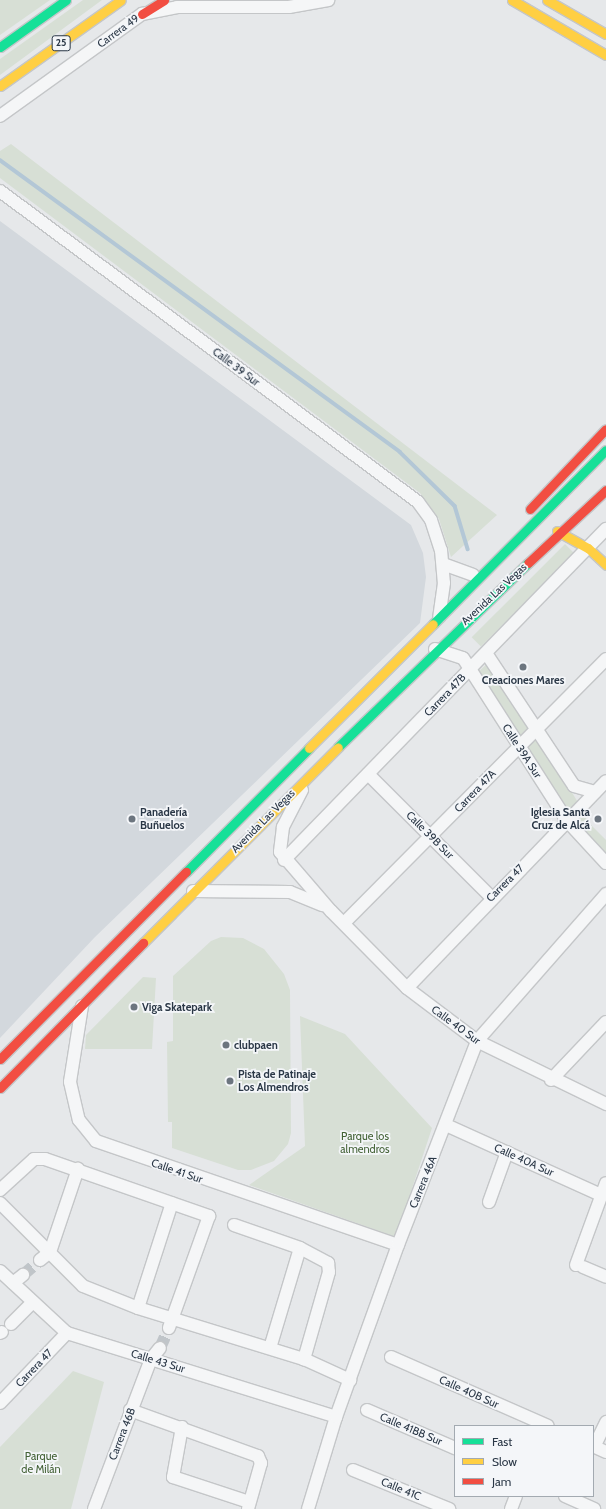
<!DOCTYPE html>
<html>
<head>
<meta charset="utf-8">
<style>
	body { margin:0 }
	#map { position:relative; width:606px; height:1509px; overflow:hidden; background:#e6e8ea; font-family:Cabin,sans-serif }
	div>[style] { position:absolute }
	.built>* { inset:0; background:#d3d8dd }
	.green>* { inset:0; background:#d7dfd5; transform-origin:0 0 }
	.stream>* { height:3.5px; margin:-1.75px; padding:0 1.75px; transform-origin:1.75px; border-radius:1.75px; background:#b3c7d6 }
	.street-tunnel>* { height:12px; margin-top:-6px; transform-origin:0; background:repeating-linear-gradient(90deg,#c0c5c9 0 12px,transparent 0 18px) }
	.roads { filter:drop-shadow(1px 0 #c4c6c8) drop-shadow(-1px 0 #c4c6c8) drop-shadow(0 1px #c4c6c8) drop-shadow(0 -1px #c4c6c8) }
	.street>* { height:12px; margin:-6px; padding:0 6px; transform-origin:6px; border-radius:6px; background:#f5f6f7 }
	.fast>* { height:9px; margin:-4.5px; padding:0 4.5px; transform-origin:4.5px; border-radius:4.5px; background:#16e098 }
	.slow>* { height:9px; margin:-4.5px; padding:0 4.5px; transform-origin:4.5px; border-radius:4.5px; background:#ffcf43 }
	.jam>* { height:9px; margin:-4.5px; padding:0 4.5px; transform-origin:4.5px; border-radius:4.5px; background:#f24e42 }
	.dots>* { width:11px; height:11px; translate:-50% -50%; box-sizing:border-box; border:2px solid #f4f6f9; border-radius:50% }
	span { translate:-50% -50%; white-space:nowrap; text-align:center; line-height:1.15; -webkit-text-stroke:3.5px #f4f6f9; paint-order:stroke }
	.shield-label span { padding:1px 3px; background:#f4f6f9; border:1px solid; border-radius:3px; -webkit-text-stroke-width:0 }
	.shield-label { font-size:10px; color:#2a3746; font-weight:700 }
	.street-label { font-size:11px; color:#2a3746 }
	.poi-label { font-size:11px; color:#2a3746; font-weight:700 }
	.left { translate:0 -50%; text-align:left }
	.right { translate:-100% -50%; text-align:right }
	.park-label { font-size:11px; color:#436236 }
	.legend { position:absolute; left:454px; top:1425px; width:140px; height:72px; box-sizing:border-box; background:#f4f6f9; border:1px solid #a3aab1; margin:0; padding:5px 7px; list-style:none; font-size:12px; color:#2a3746 }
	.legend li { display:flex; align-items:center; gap:8px; height:20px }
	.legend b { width:20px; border:1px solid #a3aab1 }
</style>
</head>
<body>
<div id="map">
	<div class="built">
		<div style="clip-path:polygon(0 221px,411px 525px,423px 553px,426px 577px,420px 623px,95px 937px,0 1038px)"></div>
	</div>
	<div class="green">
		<div style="clip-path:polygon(0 0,50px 0,0 35px)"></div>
		<div style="clip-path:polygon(83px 0,102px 0,0 75px,0 59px)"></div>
		<div style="clip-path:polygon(11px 144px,497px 515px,451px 557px,439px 519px,420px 493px,0 178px,0 151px)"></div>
		<div style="left:565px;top:544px;width:13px;height:132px;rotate:45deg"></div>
		<div style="clip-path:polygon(491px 660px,579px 804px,587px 821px,606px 840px,606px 863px,568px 822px,474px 676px)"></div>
		<div style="clip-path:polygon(221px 937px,243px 938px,264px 949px,284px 974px,290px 990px,291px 1133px,288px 1144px,274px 1161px,251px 1170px,238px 1170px,172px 1148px,172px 1122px,168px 1122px,167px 1042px,173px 1041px,173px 976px,211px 941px)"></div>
		<div style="clip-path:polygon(143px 977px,156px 978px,152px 1049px,85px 1049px,86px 1035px)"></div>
		<div style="clip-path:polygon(300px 1016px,345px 1034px,432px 1128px,396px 1237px,249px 1185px,305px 1146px)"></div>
		<div style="clip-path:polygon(73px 1371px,104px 1382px,71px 1509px,0 1509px,0 1447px)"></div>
	</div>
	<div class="stream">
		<div style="left:0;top:160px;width:495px;rotate:36.1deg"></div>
		<div style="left:400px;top:452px;width:77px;rotate:44.5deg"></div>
		<div style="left:455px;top:506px;width:45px;rotate:73.2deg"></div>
	</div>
	<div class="street-tunnel">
		<div style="left:23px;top:1275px;width:23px;rotate:-41deg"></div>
		<div style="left:160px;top:1348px;width:22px;rotate:-66deg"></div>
	</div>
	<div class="roads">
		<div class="street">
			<div style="left:0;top:116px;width:175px;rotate:-35.7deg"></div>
			<div style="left:142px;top:14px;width:36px;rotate:-11deg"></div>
			<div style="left:177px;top:7px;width:112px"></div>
			<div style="left:289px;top:7px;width:40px;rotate:-10deg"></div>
			<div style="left:0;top:191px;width:521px;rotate:36.65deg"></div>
			<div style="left:418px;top:502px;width:22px;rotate:54deg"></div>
			<div style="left:431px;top:520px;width:32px;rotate:72deg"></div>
			<div style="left:441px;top:550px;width:33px;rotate:85deg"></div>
			<div style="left:444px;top:583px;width:34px;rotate:98deg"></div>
			<div style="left:443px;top:564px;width:32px;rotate:20deg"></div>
			<div style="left:435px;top:649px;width:29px;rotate:18deg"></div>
			<div style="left:463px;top:658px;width:195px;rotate:57.4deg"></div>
			<div style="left:568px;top:822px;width:56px;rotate:47.2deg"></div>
			<div style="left:486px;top:653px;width:159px;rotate:56.5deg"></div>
			<div style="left:574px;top:786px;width:22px;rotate:16deg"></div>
			<div style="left:368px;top:774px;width:174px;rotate:45deg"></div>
			<div style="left:302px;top:790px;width:42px;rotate:117.2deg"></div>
			<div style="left:283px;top:827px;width:25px;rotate:97deg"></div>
			<div style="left:280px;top:852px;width:78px;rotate:49.2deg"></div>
			<div style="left:331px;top:911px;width:108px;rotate:45.4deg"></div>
			<div style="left:407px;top:988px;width:88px;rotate:37.1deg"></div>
			<div style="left:477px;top:1041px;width:144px;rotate:26deg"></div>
			<div style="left:284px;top:860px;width:462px;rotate:-45.8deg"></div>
			<div style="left:193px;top:891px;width:97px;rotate:0.6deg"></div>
			<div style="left:290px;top:892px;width:35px;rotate:22deg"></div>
			<div style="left:344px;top:923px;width:372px;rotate:-45.2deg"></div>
			<div style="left:407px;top:988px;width:287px;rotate:-46.1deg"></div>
			<div style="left:82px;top:1006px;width:77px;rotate:99deg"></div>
			<div style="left:70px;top:1082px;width:39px;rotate:77deg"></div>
			<div style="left:79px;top:1120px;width:27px;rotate:51deg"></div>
			<div style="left:96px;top:1141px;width:319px;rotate:19deg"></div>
			<div style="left:551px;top:1080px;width:80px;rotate:-46.5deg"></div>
			<div style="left:446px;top:1125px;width:170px;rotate:24.3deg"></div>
			<div style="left:0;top:1190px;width:46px;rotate:-42.4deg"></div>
			<div style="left:34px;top:1159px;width:11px"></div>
			<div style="left:45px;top:1159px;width:174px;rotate:19.2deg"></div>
			<div style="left:209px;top:1216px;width:119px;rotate:109.7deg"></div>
			<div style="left:489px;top:1202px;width:53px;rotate:-70.2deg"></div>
			<div style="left:0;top:1203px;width:117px;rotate:45deg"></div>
			<div style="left:83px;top:1286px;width:59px;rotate:21.8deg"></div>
			<div style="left:138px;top:1308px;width:174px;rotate:17.1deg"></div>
			<div style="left:304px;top:1359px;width:51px;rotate:24.5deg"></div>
			<div style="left:234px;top:1225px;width:70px;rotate:19.2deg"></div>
			<div style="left:300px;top:1248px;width:32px;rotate:28deg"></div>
			<div style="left:328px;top:1263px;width:9px;rotate:84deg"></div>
			<div style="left:329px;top:1272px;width:91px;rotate:106deg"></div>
			<div style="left:40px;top:1260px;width:13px;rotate:-39deg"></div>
			<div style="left:50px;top:1252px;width:88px;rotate:-71.4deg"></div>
			<div style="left:576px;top:1265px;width:87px;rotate:-69.9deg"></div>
			<div style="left:583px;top:1267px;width:25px;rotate:23deg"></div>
			<div style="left:0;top:1271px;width:91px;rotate:42.8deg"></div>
			<div style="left:67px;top:1333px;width:282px;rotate:17.3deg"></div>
			<div style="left:13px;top:1283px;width:13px;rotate:-39deg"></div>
			<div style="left:138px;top:1308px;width:110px;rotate:-72.1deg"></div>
			<div style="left:11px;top:1324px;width:31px;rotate:-45deg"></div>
			<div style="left:0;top:1333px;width:2px;rotate:-27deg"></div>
			<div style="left:270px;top:1348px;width:104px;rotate:-73.3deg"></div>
			<div style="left:391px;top:1357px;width:171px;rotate:23.7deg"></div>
			<div style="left:0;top:1403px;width:97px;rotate:-46.3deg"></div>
			<div style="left:130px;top:1410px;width:136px;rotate:19.8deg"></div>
			<div style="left:258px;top:1456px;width:8px;rotate:67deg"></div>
			<div style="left:261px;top:1463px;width:48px;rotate:105.8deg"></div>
			<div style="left:367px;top:1410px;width:96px;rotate:23.4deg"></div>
			<div style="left:182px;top:1427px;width:51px;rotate:100.2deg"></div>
			<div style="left:173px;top:1477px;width:80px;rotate:18.2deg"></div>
			<div style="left:593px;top:1446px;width:14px;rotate:25deg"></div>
			<div style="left:594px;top:1447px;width:28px;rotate:-64deg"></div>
			<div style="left:353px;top:1470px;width:104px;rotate:22.1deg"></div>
			<div style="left:565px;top:1496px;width:32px;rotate:24deg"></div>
			<div style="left:94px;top:1509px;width:160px;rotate:-69.2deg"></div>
			<div style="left:151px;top:1359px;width:14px;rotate:-51deg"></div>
			<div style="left:308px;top:1509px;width:96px;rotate:-73.1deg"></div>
			<div style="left:336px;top:1417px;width:183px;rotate:-70.2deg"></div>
			<div style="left:398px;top:1245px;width:219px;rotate:-68.8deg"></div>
			<div style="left:477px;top:1041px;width:196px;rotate:-48.7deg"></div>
			<div style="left:511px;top:1509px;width:14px;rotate:-69deg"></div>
		</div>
		<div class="fast">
			<div style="left:0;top:47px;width:81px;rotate:-35.5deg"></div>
			<div style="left:433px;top:624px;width:245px;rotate:-45.2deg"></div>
			<div style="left:338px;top:747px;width:264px;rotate:-44.1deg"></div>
			<div style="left:186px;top:872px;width:175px;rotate:-45.2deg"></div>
		</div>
		<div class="slow">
			<div style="left:512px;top:0;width:109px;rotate:30.3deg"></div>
			<div style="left:547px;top:0;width:68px;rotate:30deg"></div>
			<div style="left:0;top:86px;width:148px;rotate:-35.4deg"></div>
			<div style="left:557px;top:531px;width:35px;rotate:29deg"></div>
			<div style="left:588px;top:548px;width:25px;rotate:43deg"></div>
			<div style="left:309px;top:748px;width:175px;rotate:-45deg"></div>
			<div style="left:143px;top:943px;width:276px;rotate:-45.1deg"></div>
		</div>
		<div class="jam">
			<div style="left:142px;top:14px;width:26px;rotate:-32deg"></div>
			<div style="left:530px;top:509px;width:110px;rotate:-46.5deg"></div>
			<div style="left:528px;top:563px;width:107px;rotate:-43.1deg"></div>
			<div style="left:0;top:1059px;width:264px;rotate:-45.2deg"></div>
			<div style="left:0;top:1088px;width:204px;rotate:-45.4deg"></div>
		</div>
	</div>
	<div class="dots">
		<div style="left:523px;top:667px;background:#6c757f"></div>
		<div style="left:132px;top:819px;background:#6c757f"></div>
		<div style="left:598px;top:819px;background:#6c757f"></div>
		<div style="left:134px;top:1007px;background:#6c757f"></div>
		<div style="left:226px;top:1045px;background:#6c757f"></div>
		<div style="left:230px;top:1081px;background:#6c757f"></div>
	</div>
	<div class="shield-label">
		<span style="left:61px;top:43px">25</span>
	</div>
	<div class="street-label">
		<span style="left:118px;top:31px;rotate:-36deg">Carrera 49</span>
		<span style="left:236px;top:367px;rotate:37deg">Calle 39 Sur</span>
		<span style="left:494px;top:594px;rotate:-43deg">Avenida Las Vegas</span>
		<span style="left:445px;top:695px;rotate:-46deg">Carrera 47B</span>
		<span style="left:522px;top:751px;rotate:57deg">Calle 39A Sur</span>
		<span style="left:475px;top:791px;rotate:-46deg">Carrera 47A</span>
		<span style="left:263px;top:821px;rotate:-45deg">Avenida Las Vegas</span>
		<span style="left:430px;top:835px;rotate:45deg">Calle 39B Sur</span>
		<span style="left:505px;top:883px;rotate:-45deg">Carrera 47</span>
		<span style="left:456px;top:1025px;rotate:36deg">Calle 40 Sur</span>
		<span style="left:524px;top:1160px;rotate:24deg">Calle 40A Sur</span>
		<span style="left:177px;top:1171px;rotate:19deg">Calle 41 Sur</span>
		<span style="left:423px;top:1182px;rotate:-68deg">Carrera 46A</span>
		<span style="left:158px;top:1361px;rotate:17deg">Calle 43 Sur</span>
		<span style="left:34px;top:1368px;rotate:-46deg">Carrera 47</span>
		<span style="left:469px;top:1392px;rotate:24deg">Calle 40B Sur</span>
		<span style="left:411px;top:1429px;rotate:23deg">Calle 41BB Sur</span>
		<span style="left:122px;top:1434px;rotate:-69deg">Carrera 46B</span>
		<span style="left:401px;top:1489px;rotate:22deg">Calle 41C</span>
	</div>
	<div class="poi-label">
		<span style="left:523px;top:680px">Creaciones Mares</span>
		<span class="left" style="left:140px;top:819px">Panadería<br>Buñuelos</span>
		<span class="right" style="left:590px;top:819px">Iglesia Santa<br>Cruz de Alcá</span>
		<span class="left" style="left:142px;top:1007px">Viga Skatepark</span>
		<span class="left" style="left:234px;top:1045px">clubpaen</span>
		<span class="left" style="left:238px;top:1081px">Pista de Patinaje<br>Los Almendros</span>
	</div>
	<div class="park-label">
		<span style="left:365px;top:1143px">Parque los<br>almendros</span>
		<span style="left:41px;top:1463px">Parque<br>de Milán</span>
	</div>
	<ul class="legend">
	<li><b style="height:5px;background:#16e098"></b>Fast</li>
	<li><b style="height:5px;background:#ffcf43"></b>Slow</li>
	<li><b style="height:5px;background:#f24e42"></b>Jam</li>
	</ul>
</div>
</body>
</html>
